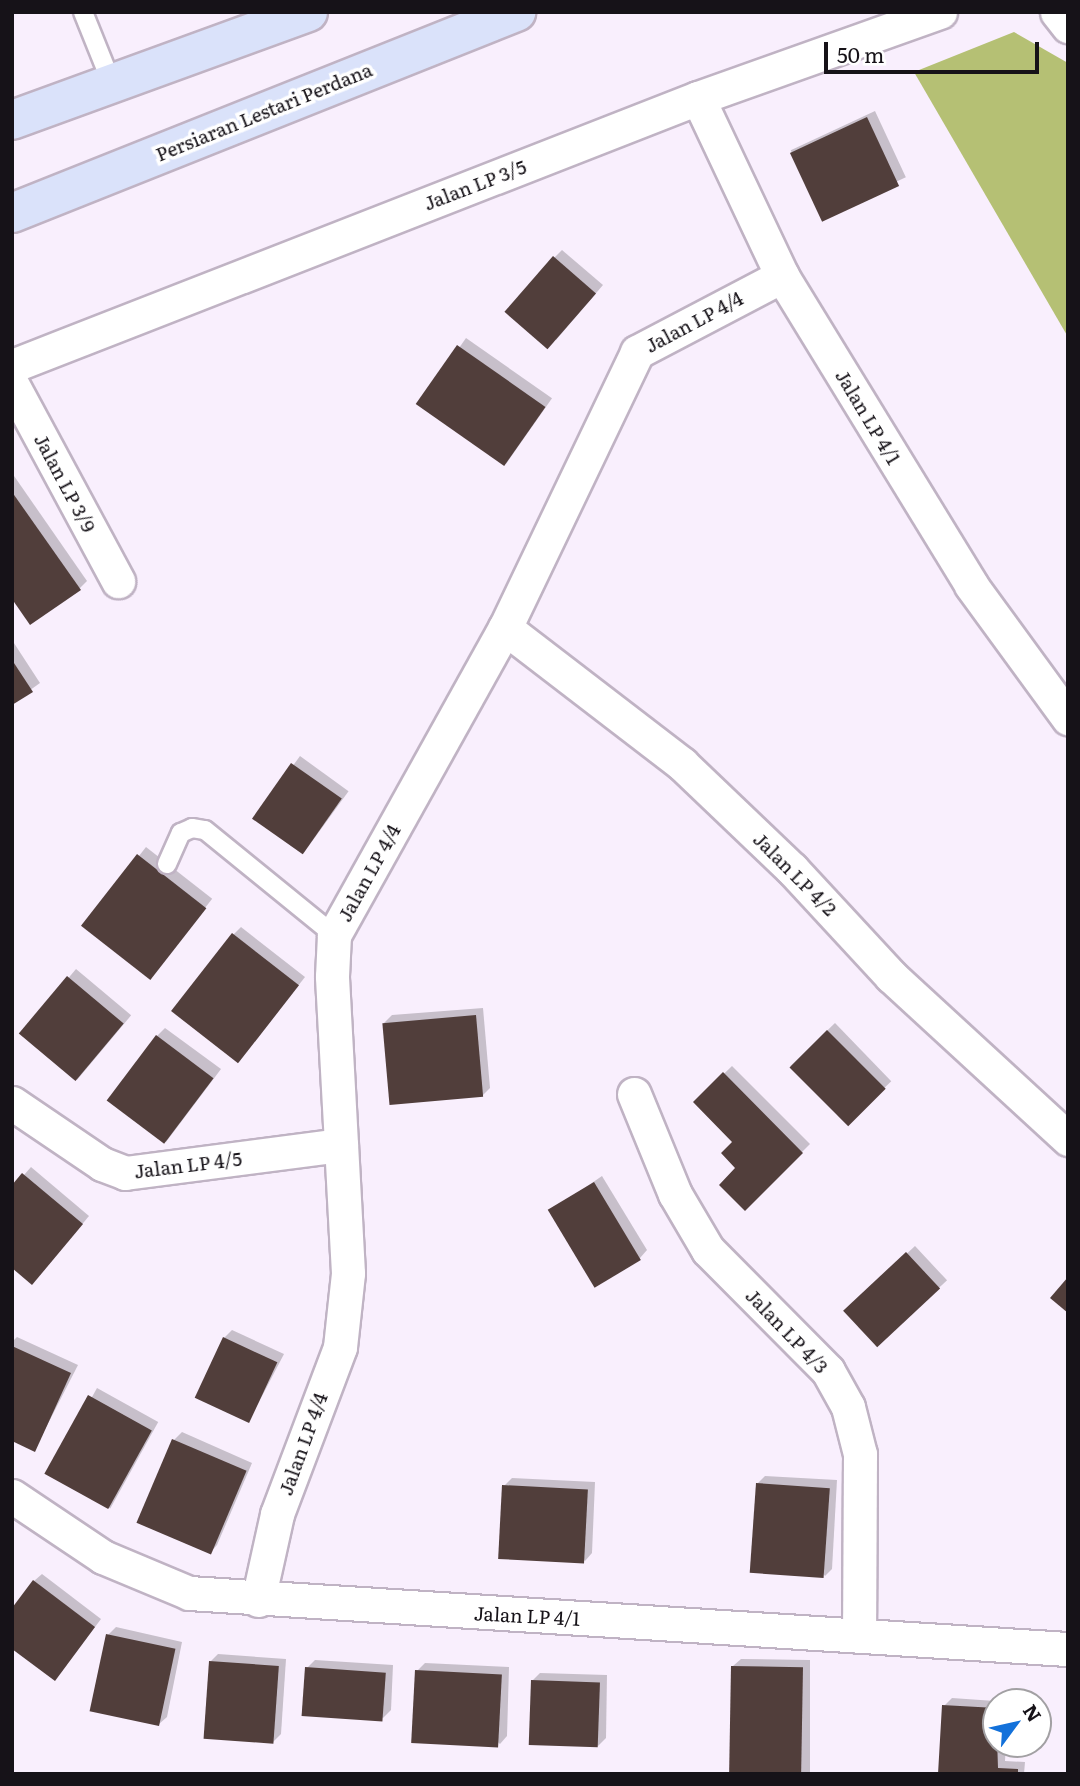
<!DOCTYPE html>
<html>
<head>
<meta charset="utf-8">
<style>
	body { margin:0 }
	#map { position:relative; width:1080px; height:1786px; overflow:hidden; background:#f9effd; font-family:Literata,serif }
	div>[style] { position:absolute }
	.forest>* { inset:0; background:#b5c074 }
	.shadow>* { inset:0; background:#0003; transform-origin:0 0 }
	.building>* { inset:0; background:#513e3b; transform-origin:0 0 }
	.roads { filter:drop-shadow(2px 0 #c0b3c4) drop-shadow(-2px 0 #c0b3c4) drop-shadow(0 2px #c0b3c4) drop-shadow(0 -2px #c0b3c4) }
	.service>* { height:18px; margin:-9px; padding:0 9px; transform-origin:9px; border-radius:9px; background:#fff }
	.minor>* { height:33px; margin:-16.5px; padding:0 16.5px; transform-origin:16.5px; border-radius:16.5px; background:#fff }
	.secondary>* { height:38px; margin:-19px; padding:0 19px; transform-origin:19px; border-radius:19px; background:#dae2fa }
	span { translate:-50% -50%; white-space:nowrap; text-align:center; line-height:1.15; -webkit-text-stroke:7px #fff; paint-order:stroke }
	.street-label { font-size:19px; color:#161218 }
	.frame { position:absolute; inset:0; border:14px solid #161218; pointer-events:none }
	.north { position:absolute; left:982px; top:1688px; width:70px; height:70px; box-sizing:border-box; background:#fff; border:2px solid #a2a0a3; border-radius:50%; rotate:57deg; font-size:19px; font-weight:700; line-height:28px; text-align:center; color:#161218 }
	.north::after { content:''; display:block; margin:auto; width:24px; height:32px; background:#1371da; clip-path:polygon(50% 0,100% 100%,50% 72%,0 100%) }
	.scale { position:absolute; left:824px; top:42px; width:215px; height:32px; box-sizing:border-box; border:4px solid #161218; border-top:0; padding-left:9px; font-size:21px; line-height:24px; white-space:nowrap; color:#161218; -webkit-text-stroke:5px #fff; paint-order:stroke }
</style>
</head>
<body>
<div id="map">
	<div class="forest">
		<div style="clip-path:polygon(1014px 32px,1068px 63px,1068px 337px,914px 72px)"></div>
	</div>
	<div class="shadow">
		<div style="left:875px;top:111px;width:73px;height:93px;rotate:65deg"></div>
		<div style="clip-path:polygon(562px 250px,603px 285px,556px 340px,554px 258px)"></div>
		<div style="left:466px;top:338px;width:105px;height:80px;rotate:35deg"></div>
		<div style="clip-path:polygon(12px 473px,87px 581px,79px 589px,12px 596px)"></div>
		<div style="clip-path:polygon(12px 640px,40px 683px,12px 703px)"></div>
		<div style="left:300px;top:756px;width:60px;height:78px;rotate:36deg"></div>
		<div style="left:146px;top:847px;width:84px;height:100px;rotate:38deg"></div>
		<div style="clip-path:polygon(241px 927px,305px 977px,239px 1062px,233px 935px)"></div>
		<div style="left:76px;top:969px;width:72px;height:84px;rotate:40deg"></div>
		<div style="clip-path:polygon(483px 1008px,490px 1088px,482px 1096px,384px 1023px,392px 1015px)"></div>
		<div style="left:835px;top:1023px;width:81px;height:62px;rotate:46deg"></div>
		<div style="clip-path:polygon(165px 1028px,221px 1069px,166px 1142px,157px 1036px)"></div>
		<div style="clip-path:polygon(732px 1066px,810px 1144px,745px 1209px,734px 1142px,695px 1102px)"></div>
		<div style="clip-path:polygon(31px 1167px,89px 1216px,40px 1275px,24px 1175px)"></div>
		<div style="clip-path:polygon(602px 1176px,647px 1250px,640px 1258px,551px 1211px)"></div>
		<div style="left:915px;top:1246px;width:47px;height:95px;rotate:47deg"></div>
		<div style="clip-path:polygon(232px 1330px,284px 1354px,249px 1421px,224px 1338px)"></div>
		<div style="clip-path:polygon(17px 1337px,78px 1365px,35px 1449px,12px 1439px,12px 1342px)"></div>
		<div style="left:97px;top:1388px;width:70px;height:99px;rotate:29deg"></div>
		<div style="clip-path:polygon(182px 1432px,252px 1463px,217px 1545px,210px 1553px,174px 1440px)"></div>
		<div style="clip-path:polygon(765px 1476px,837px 1480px,832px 1569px,825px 1576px,757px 1484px)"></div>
		<div style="clip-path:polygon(512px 1478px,595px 1482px,592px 1553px,585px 1561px,504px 1486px)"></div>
		<div style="clip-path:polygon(42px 1574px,101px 1619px,62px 1671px,34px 1581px)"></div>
		<div style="clip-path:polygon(116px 1627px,182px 1642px,167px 1717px,159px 1724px,108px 1635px)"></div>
		<div style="clip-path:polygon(218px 1654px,286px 1659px,281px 1734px,273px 1742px,210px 1662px)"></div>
		<div style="clip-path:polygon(741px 1659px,810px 1660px,810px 1774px,732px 1774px,733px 1666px)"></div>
		<div style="clip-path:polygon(315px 1660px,393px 1665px,391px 1710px,383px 1718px,307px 1668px)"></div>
		<div style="clip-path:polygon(425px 1663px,509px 1667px,507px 1736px,500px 1744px,417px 1671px)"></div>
		<div style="clip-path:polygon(540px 1673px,607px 1675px,606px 1738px,598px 1746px,532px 1681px)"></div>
		<div style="clip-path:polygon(952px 1698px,1009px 1702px,996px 1702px,996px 1744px,1006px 1744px,1005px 1761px,1025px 1762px,1024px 1774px,940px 1774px,944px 1706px)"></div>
	</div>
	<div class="building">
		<div style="left:867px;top:117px;width:76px;height:85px;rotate:65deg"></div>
		<div style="left:553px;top:256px;width:57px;height:74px;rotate:41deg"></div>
		<div style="left:457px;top:345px;width:108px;height:72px;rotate:35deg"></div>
		<div style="clip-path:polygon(12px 492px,81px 590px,30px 625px,12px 599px)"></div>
		<div style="clip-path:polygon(12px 660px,33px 692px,12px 705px)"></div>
		<div style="left:291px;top:763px;width:62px;height:68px;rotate:35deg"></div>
		<div style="left:137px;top:854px;width:88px;height:91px;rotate:38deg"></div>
		<div style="left:232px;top:933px;width:85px;height:99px;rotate:38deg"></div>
		<div style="left:67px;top:976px;width:74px;height:75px;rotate:40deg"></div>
		<div style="left:476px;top:1015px;width:82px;height:94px;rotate:85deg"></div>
		<div style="left:827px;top:1030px;width:83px;height:53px;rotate:45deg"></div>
		<div style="left:156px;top:1035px;width:72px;height:82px;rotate:37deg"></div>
		<div style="clip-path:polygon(723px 1072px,803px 1153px,745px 1211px,719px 1185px,735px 1168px,721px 1153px,732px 1142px,693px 1102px)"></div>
		<div style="clip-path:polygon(22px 1173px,83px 1224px,32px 1285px,12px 1268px,12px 1185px)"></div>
		<div style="left:594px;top:1182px;width:91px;height:54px;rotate:59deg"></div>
		<div style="left:906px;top:1252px;width:50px;height:86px;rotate:47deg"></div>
		<div style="clip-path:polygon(1068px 1277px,1068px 1313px,1050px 1298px)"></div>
		<div style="left:223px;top:1337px;width:60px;height:67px;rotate:25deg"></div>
		<div style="clip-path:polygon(12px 1346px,71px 1373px,35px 1452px,12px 1441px)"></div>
		<div style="left:88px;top:1395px;width:73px;height:90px;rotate:29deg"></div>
		<div style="left:172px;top:1439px;width:81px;height:91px;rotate:23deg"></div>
		<div style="left:756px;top:1483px;width:74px;height:90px;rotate:4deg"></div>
		<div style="left:502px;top:1485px;width:86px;height:74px;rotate:3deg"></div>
		<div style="clip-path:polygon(33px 1580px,95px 1627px,55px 1681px,12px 1649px,12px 1608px)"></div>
		<div style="left:106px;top:1634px;width:71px;height:79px;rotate:12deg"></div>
		<div style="left:209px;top:1661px;width:70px;height:78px;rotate:4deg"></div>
		<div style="left:731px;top:1666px;width:72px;height:108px;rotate:1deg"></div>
		<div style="left:305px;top:1667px;width:81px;height:49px;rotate:4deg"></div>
		<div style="left:415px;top:1670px;width:87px;height:73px;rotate:3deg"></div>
		<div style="left:531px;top:1680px;width:69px;height:65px;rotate:2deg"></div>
		<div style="clip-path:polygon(942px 1705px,996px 1708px,998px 1768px,1018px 1769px,1018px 1774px,938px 1774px)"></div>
	</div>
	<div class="roads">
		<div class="service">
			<div style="left:83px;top:12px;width:78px;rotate:68.1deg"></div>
			<div style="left:167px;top:864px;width:34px;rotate:-66deg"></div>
			<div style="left:181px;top:833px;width:12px;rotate:-24deg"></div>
			<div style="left:192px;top:828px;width:13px;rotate:9deg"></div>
			<div style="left:205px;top:830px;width:166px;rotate:39.1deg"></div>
		</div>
		<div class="minor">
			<div style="left:1057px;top:12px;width:18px;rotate:52deg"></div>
			<div style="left:698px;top:98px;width:197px;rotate:64.7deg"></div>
			<div style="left:782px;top:276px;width:362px;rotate:58.5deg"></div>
			<div style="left:971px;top:585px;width:165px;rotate:53.9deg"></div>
			<div style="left:12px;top:366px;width:736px;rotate:-21.34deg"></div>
			<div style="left:698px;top:98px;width:257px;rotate:-19.6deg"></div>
			<div style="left:12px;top:384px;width:224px;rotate:61.7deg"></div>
			<div style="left:505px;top:628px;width:223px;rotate:37.5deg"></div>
			<div style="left:682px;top:764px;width:152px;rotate:43.7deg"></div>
			<div style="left:792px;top:869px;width:146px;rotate:47.2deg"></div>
			<div style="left:891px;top:976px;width:241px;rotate:42.6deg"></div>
			<div style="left:634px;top:1094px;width:108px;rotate:67.7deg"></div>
			<div style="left:675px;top:1194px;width:65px;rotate:59.5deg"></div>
			<div style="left:708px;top:1250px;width:170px;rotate:45.2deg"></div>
			<div style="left:828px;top:1371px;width:41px;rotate:60.9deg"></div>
			<div style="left:848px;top:1407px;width:49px;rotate:75.7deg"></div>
			<div style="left:860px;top:1454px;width:182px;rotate:90.3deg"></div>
			<div style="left:12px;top:1103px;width:109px;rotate:34.1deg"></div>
			<div style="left:102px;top:1164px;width:25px;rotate:21deg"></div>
			<div style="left:125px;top:1173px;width:218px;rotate:-7.4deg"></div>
			<div style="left:12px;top:1496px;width:110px;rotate:33.8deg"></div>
			<div style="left:103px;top:1557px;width:93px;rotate:22.7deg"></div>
			<div style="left:189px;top:1593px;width:881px;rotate:3.65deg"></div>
			<div style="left:258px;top:1600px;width:88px;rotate:-77.5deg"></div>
			<div style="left:277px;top:1514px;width:178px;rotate:-69.3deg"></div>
			<div style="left:340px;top:1347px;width:74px;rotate:-83.8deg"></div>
			<div style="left:348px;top:1273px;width:297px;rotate:-93.1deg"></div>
			<div style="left:332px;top:976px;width:41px;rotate:-87.2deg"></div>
			<div style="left:334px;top:935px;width:351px;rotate:-60.9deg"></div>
			<div style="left:505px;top:628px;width:306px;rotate:-64.4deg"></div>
			<div style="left:637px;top:352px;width:164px;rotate:-27.7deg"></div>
		</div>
		<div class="secondary">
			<div style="left:12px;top:120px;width:315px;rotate:-20deg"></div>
			<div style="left:12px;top:213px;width:543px;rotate:-21.74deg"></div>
		</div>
	</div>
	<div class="street-label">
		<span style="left:264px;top:112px;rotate:-22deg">Persiaran Lestari Perdana</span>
		<span style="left:475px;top:185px;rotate:-21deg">Jalan LP 3/5</span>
		<span style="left:694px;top:322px;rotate:-28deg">Jalan LP 4/4</span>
		<span style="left:868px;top:417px;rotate:59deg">Jalan LP 4/1</span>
		<span style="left:65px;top:483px;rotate:62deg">Jalan LP 3/9</span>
		<span style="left:369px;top:873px;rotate:-61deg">Jalan LP 4/4</span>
		<span style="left:795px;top:874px;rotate:45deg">Jalan LP 4/2</span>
		<span style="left:188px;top:1165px;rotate:-7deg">Jalan LP 4/5</span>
		<span style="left:787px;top:1331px;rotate:46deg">Jalan LP 4/3</span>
		<span style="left:303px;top:1444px;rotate:-70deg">Jalan LP 4/4</span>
		<span style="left:527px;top:1616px;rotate:3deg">Jalan LP 4/1</span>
	</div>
	<div class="frame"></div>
	<div class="north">N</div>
	<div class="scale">50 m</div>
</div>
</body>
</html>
